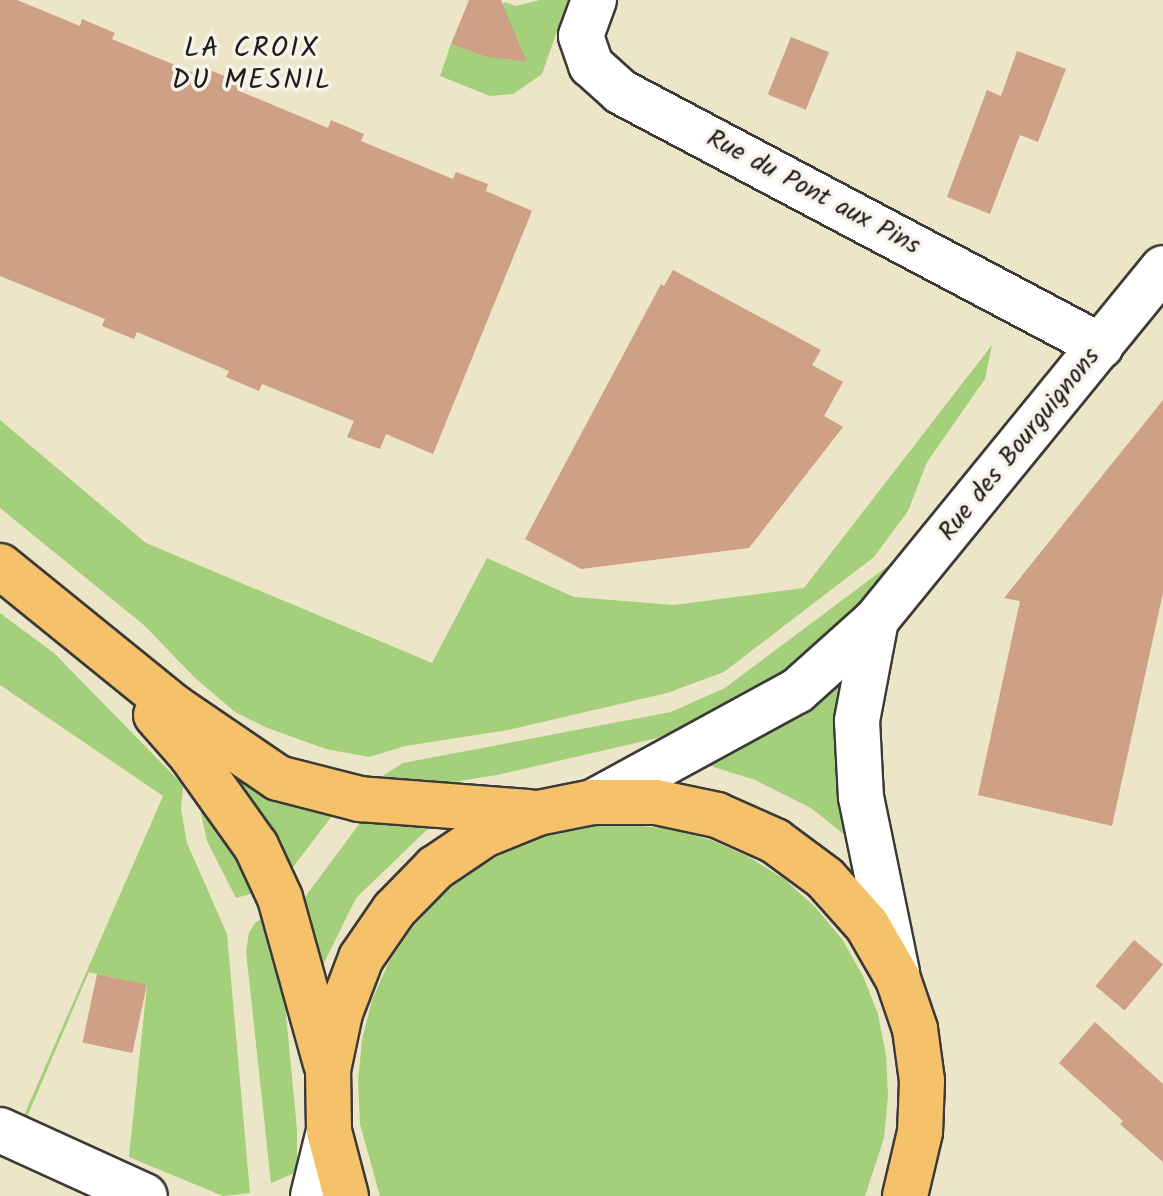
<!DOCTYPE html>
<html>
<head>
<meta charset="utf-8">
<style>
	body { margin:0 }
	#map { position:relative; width:1163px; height:1196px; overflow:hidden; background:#ece5c7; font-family:Kalam,sans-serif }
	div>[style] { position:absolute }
	.green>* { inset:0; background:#a4cf7b }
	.building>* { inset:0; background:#cea186; transform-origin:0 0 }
	.roads { filter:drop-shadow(2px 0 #3b3a36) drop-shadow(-2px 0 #3b3a36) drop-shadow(0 2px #3b3a36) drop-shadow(0 -2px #3b3a36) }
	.minor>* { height:44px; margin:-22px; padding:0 22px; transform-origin:22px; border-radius:22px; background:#fff }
	.major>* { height:44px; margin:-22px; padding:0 22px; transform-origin:22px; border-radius:22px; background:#f5c16b }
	span { translate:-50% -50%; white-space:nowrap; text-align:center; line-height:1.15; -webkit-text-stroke:7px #f7f3e8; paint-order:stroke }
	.street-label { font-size:26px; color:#1c1c1c }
	.neighbourhood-label { font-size:28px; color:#1c1c1c; letter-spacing:2px }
</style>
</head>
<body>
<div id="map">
	<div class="green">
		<div style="clip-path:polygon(540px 0,568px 0,542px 74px,513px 94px,490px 96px,440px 76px,451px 44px,483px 56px,496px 55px,509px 60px,515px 57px,520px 45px,517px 38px,511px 34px,491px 37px,504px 2px,516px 6px)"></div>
		<div style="clip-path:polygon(992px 345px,985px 379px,927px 462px,908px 511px,874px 557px,724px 672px,667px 693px,508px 730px,405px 746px,369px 757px,326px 749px,265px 727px,235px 712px,194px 677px,145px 626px,0 508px,0 420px,146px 543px,432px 663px,487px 558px,574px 597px,674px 605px,804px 588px)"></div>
		<div style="clip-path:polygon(888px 566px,866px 599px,800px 664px,705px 727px,497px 775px,441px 784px,378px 786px,384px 775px,403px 763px,671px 712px,725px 688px)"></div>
		<div style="clip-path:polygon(0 613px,54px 653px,183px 785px,181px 809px,187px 843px,227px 934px,250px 1193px,223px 1196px,129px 1157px,147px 985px,89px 972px,18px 1138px,15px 1136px,163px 796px,0 685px)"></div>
		<div style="clip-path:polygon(851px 665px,851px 840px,811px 808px,755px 780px,695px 761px)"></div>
		<div style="clip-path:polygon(234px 773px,335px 812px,287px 875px,228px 780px)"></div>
		<div style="clip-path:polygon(199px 804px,229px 837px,257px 892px,236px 898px,207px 841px)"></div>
		<div style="clip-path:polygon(363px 819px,437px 820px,356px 898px,317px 977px,299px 905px)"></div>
		<div style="clip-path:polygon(630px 825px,671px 829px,711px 840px,749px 857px,784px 879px,815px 907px,842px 939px,863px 976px,878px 1014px,886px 1055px,888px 1096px,884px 1138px,865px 1196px,380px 1196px,360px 1124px,358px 1081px,362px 1040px,372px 1000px,389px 962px,412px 928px,440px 897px,472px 871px,509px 850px,548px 835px,588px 826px)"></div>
		<div style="clip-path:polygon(265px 917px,281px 963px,297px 1129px,297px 1172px,271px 1183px,246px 951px,249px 933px,255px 923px)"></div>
	</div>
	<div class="building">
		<div style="clip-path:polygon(0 0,17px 0,80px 26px,82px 19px,115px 33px,112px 39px,204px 77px,207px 69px,240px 82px,237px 90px,328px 128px,331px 120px,364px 134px,361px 141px,453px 179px,456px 172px,488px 184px,486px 191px,532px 211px,433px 454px,386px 434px,380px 449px,347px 437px,354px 421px,262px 384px,259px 391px,226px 377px,229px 371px,137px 332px,134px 339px,102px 326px,105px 319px,0 276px)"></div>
		<div style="clip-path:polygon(469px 0,501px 0,527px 62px,483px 56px,451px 44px)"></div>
		<div style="left:791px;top:37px;width:41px;height:62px;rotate:22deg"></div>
		<div style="clip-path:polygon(1017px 51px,1066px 69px,1038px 142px,1020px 135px,990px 214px,947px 197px,987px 90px,1001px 96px)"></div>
		<div style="clip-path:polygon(673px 270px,821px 350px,812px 365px,843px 382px,824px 416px,843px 427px,749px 548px,581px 569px,525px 539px,661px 284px,664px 286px)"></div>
		<div style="clip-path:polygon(1163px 400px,1163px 593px,1112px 826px,978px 795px,1020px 601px,1004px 598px)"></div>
		<div style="left:1134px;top:940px;width:38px;height:60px;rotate:40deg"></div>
		<div style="left:97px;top:974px;width:51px;height:70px;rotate:12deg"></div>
		<div style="clip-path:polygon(1095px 1022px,1163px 1084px,1163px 1162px,1120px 1124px,1123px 1121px,1059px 1063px)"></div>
	</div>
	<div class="roads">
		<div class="minor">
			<div style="left:594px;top:0;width:38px;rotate:110deg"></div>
			<div style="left:581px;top:36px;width:31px;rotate:71deg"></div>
			<div style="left:591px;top:65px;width:40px;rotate:42deg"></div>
			<div style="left:621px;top:92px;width:543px;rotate:27.89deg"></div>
			<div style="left:876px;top:620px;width:103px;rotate:100.7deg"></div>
			<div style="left:857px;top:721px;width:76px;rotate:87deg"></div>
			<div style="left:861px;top:797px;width:180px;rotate:78.4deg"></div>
			<div style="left:593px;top:802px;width:232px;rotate:-28.6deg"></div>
			<div style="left:797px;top:691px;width:106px;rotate:-41.9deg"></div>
			<div style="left:876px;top:620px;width:454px;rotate:-50.8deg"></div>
			<div style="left:0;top:1130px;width:159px;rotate:24.5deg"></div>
			<div style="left:313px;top:1196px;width:67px;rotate:-76.2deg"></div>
		</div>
		<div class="major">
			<div style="left:0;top:566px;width:224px;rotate:39deg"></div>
			<div style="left:174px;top:707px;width:126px;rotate:34.3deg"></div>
			<div style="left:278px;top:778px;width:85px;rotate:14.4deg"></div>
			<div style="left:360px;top:799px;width:169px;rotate:4.4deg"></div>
			<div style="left:156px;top:715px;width:53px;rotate:48.8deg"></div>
			<div style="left:191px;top:755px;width:112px;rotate:54.5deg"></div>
			<div style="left:256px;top:846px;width:57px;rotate:65.2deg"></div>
			<div style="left:280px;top:898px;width:172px;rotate:74.5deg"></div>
			<div style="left:346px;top:1196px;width:67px;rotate:-104.7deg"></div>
			<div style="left:329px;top:1131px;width:61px;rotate:-90.9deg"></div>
			<div style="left:328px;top:1070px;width:58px;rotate:-78.1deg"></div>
			<div style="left:340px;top:1013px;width:59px;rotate:-69.1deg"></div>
			<div style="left:361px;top:958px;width:58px;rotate:-55.5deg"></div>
			<div style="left:394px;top:910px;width:59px;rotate:-45.7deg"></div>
			<div style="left:435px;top:868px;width:59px;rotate:-34deg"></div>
			<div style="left:484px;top:835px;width:58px;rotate:-22.2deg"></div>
			<div style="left:538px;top:813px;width:56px;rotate:-11.3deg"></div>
			<div style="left:593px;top:802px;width:63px"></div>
			<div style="left:656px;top:802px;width:62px;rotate:12deg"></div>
			<div style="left:717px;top:815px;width:64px;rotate:24.1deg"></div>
			<div style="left:775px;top:841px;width:62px;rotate:36.5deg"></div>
			<div style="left:825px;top:878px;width:63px;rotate:48.2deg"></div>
			<div style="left:867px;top:925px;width:62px;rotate:60.1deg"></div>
			<div style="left:898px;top:979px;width:53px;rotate:71.2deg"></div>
			<div style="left:915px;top:1029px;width:52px;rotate:82.3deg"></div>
			<div style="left:922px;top:1081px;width:51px;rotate:92.2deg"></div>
			<div style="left:920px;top:1132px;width:66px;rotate:103.2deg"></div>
		</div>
	</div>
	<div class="street-label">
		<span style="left:813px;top:193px;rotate:28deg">Rue du Pont aux Pins</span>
		<span style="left:1020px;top:445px;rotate:-51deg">Rue des Bourguignons</span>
	</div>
	<div class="neighbourhood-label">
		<span style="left:252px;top:65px">LA CROIX<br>DU MESNIL</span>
	</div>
</div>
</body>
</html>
